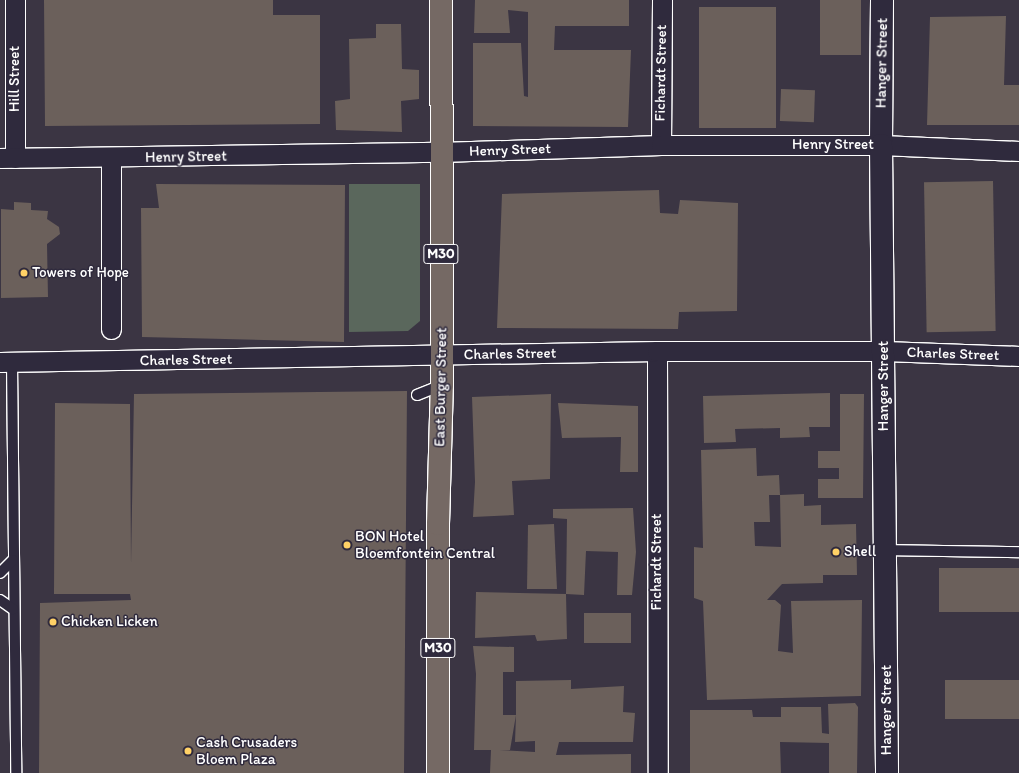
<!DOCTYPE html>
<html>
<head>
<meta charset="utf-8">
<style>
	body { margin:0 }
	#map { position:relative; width:1019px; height:773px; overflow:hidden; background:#3b3543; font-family:Itim,sans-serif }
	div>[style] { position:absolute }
	.green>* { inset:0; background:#5a675c }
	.building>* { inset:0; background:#6b605b; transform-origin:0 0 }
	.roads { filter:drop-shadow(1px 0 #fff) drop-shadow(-1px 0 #fff) drop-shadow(0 1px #fff) drop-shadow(0 -1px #fff) }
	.service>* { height:10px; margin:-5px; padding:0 5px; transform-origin:5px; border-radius:5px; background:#2f2a3d }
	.minor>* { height:19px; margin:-9.5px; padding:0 9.5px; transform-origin:9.5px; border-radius:9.5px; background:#2f2a3d }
	.secondary>* { height:22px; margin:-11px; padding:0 11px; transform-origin:11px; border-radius:11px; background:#2f2a3d }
	.primary>* { height:22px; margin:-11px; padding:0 11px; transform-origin:11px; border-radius:11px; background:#756964 }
	.dots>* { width:11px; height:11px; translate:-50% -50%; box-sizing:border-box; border:2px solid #2f2a3d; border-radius:50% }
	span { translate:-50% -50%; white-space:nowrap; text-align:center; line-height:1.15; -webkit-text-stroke:3px #2f2a3d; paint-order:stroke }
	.shield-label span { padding:1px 3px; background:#2f2a3d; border:1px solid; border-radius:3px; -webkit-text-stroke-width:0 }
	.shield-label { font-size:14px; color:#fff; font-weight:700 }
	.street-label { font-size:15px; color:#fff }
	.poi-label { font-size:15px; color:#fff }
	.left { translate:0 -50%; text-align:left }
</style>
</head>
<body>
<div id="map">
	<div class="green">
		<div style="clip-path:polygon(349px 184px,420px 184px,420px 321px,408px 331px,349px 332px)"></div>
	</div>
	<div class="building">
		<div style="clip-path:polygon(44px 0,273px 0,273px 15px,320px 15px,320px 124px,45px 126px)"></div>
		<div style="clip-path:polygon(475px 0,629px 0,629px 26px,555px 26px,554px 50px,631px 50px,628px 127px,473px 126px,473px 43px,521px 43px,524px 96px,528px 97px,528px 12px,508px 10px,510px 33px,474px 33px)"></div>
		<div style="left:820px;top:0;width:41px;height:55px"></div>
		<div style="left:776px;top:7px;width:121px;height:77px;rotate:90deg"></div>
		<div style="clip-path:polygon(1006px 16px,1004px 85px,1019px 85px,1019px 125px,927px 125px,930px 17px)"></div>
		<div style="clip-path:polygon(376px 24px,401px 24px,402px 69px,419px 70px,419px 99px,401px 101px,402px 132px,336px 130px,335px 101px,350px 99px,349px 39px,376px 38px)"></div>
		<div style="left:781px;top:89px;width:34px;height:32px;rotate:2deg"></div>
		<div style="left:993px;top:181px;width:150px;height:69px;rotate:89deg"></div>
		<div style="clip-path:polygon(156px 184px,345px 185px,344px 342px,142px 337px,141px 208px,159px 208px)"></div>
		<div style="clip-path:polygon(659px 190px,660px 213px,678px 214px,680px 200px,738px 203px,737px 311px,679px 312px,678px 329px,497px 328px,502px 194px)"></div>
		<div style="clip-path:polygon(14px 202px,31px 203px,31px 210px,48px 211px,47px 219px,59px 227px,60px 234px,47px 244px,48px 297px,1px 298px,1px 209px,14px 210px)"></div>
		<div style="clip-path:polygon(407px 391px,404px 773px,39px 773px,40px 603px,131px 600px,130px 594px,54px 594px,55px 403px,130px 404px,131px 564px,134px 394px)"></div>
		<div style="clip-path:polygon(830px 393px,830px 427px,809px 427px,810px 437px,780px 438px,780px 428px,735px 429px,736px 442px,704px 443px,703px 396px)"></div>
		<div style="clip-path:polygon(551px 394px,550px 479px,512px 481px,514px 515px,473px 517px,475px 482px,472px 397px)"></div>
		<div style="clip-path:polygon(840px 394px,864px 394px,863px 498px,818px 498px,818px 479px,839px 479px,839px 468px,818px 468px,818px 451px,840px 451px)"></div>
		<div style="clip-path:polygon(558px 403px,638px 406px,638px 472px,620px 472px,621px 437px,562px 438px)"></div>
		<div style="clip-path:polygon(756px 448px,757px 476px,779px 475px,780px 495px,769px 495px,770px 522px,754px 522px,755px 546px,781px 547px,780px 495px,804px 494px,804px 506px,821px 505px,821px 525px,856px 524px,857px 575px,823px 575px,823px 583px,782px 584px,767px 600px,775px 600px,781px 605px,778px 651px,793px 653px,791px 601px,862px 600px,861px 696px,707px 700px,703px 601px,694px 598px,694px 547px,703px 548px,701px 450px)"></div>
		<div style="clip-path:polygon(633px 508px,636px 552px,632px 595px,617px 595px,618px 552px,586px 551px,584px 595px,566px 594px,567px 519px,553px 518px,553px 509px)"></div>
		<div style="clip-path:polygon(554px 524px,557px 589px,527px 589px,528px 525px)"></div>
		<div style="left:1019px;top:568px;width:44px;height:80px;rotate:90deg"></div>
		<div style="clip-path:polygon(476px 592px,566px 594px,567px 639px,537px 641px,535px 635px,475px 638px)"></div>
		<div style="left:584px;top:613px;width:47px;height:30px"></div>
		<div style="clip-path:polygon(evenodd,473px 646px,514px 647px,514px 672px,503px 672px,503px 715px,516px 715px,516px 681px,571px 680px,571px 689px,624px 686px,623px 712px,635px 713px,633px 742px,559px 742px,556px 755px,631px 754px,631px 773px,490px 773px,491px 750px,474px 750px,476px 674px,473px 646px,516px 715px,515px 742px,535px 741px,535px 752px,499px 750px,510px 750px,516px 715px)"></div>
		<div style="left:945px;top:680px;width:74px;height:39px"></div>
		<div style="clip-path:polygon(855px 703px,858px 707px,857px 773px,829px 773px,829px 743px,780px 742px,781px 773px,690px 773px,690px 710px,752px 710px,753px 717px,781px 717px,781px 707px,821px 707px,822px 733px,829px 734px,828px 704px)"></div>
	</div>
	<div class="roads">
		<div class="service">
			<div style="left:12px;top:362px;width:411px;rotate:89.4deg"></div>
			<div style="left:417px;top:395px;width:27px;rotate:-22deg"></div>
			<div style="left:885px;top:550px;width:134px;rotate:0.9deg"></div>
			<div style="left:0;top:573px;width:18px;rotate:-45deg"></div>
			<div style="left:0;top:600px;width:16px;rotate:35deg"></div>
		</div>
		<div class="minor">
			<div style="left:15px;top:0;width:158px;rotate:90deg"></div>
			<div style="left:661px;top:145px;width:145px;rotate:-89.6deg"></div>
			<div style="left:0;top:158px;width:440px;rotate:-0.8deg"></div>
			<div style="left:440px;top:152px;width:221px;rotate:-1.8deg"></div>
			<div style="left:661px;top:145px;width:220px"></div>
			<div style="left:881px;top:145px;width:138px;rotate:2.5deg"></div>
			<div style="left:111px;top:329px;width:171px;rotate:-90deg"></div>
			<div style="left:657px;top:351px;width:422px;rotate:89.9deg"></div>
			<div style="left:0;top:362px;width:657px;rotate:-0.96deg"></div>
			<div style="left:657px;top:351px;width:227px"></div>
			<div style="left:884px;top:351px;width:135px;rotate:2.1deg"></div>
		</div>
		<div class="secondary">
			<div style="left:882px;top:0;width:145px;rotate:90.4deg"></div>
			<div style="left:881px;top:145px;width:628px;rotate:89.45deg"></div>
		</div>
		<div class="primary">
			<div style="left:438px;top:773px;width:249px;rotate:-90deg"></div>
			<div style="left:438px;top:524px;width:139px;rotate:-88.4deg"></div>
			<div style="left:442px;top:385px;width:385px;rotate:-90.1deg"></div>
		</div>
	</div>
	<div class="dots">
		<div style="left:24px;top:273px;background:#ffd166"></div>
		<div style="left:347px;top:545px;background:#ffd166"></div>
		<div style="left:836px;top:552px;background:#ffd166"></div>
		<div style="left:53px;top:622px;background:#ffd166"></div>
		<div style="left:188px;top:751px;background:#ffd166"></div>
	</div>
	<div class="shield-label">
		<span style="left:441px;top:254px">M30</span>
		<span style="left:438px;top:648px">M30</span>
	</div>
	<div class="street-label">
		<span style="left:882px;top:63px;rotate:-89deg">Hanger Street</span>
		<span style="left:661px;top:73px;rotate:-89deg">Fichardt Street</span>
		<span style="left:15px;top:79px;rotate:-90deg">Hill Street</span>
		<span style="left:833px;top:145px">Henry Street</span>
		<span style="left:510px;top:150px;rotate:-2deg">Henry Street</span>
		<span style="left:186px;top:157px;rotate:-1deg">Henry Street</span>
		<span style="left:510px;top:354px;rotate:-1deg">Charles Street</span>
		<span style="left:953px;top:354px;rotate:2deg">Charles Street</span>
		<span style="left:186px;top:360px;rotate:-1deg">Charles Street</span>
		<span style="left:884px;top:386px;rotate:-90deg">Hanger Street</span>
		<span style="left:441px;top:387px;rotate:-89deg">East Burger Street</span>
		<span style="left:657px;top:562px;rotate:-90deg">Fichardt Street</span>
		<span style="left:887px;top:710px;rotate:-90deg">Hanger Street</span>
	</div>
	<div class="poi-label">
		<span class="left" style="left:32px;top:273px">Towers of Hope</span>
		<span class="left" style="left:355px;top:545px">BON Hotel<br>Bloemfontein Central</span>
		<span class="left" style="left:844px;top:552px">Shell</span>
		<span class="left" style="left:61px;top:622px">Chicken Licken</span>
		<span class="left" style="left:196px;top:751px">Cash Crusaders<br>Bloem Plaza</span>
	</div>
</div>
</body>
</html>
